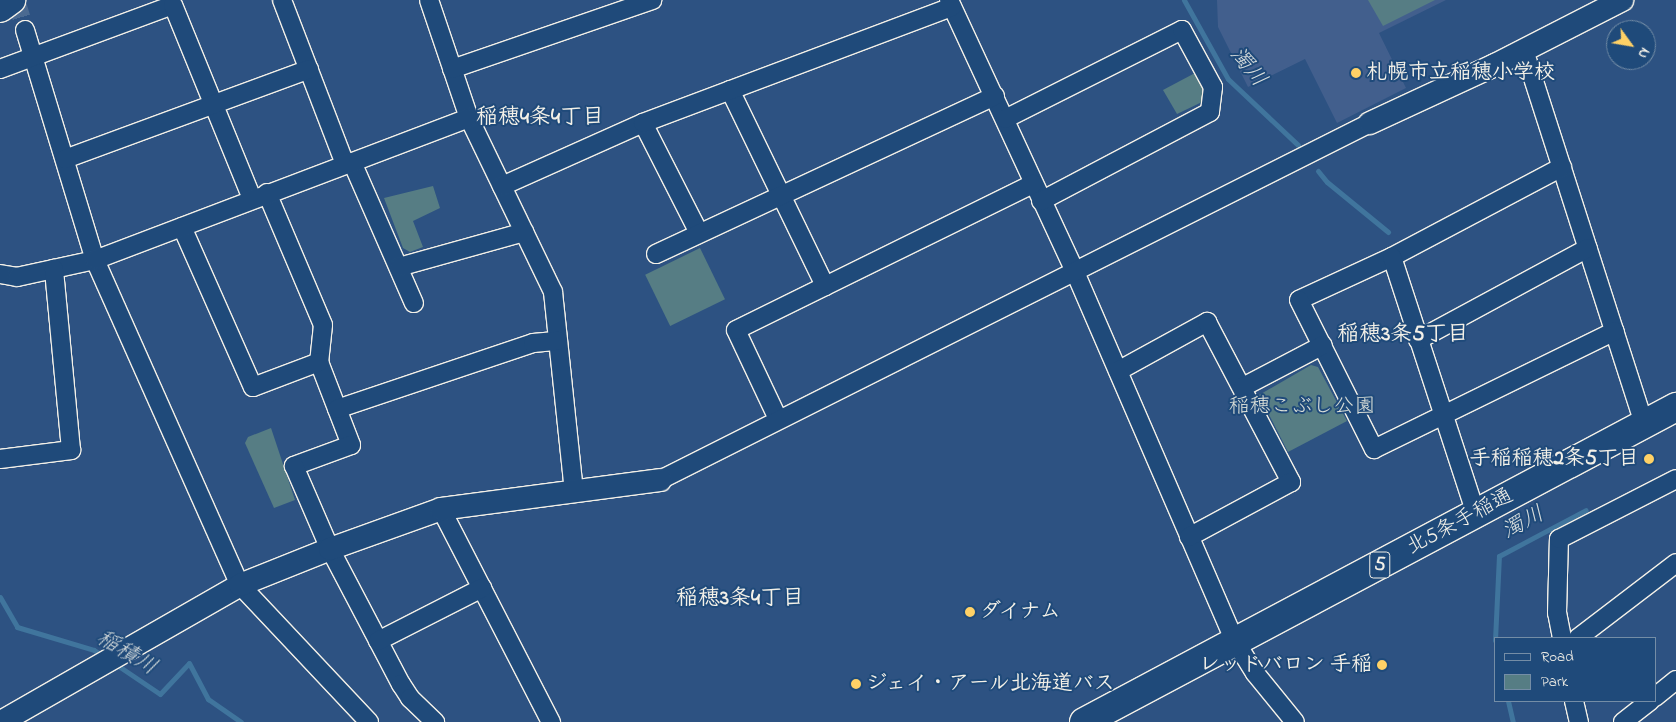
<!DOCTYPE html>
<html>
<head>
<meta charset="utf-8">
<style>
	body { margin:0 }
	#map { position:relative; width:1676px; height:722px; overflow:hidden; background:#2d5282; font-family:"Indie Flower","Klee One",sans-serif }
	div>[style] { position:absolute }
	.built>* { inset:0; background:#425f8d }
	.green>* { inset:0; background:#567d84; transform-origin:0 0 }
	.stream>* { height:5px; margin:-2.5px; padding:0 2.5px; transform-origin:2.5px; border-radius:2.5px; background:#40759d }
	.minor-tunnel>* { height:18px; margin-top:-9px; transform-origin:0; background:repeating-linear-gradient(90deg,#4b6a91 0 18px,transparent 0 27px) }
	.roads { filter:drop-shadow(1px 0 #f4f1e8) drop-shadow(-1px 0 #f4f1e8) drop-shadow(0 1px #f4f1e8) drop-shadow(0 -1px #f4f1e8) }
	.minor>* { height:18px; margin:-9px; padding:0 9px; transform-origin:9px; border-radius:9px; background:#1f4a7a }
	.tertiary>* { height:22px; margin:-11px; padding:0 11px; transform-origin:11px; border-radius:11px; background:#1f4a7a }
	.trunk>* { height:28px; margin:-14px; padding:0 14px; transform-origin:14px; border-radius:14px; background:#1f4a7a }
	.motorway>* { height:28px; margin:-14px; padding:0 14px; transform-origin:14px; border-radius:14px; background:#1f4a7a }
	.dots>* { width:14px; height:14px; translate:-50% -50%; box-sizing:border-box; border:2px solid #1f4a7a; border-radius:50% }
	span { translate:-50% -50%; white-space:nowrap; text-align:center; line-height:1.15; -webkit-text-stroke:4px #1f4a7a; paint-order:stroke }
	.shield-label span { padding:1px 4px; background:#1f4a7a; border:1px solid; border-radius:4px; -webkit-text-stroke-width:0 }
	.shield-label { font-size:20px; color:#f4f1e8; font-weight:700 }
	.poi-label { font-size:21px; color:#f4f1e8; font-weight:700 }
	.left { translate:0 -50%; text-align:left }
	.right { translate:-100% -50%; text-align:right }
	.park-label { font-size:21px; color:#dce0d9 }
	.street-label { font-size:21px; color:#f4f1e8 }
	.water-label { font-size:22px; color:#d9dedd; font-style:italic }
	.neighbourhood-label { font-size:22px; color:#f4f1e8; font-weight:700 }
	.legend { position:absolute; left:1494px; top:637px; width:162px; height:65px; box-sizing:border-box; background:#1f4a7a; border:1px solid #748da6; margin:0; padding:6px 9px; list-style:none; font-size:15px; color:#f4f1e8 }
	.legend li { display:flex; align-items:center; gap:10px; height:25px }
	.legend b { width:25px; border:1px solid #748da6 }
	.north { position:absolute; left:1606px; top:20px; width:50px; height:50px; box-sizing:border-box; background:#1f4a7a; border:1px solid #748da6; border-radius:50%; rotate:122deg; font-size:14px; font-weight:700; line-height:20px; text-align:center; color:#f4f1e8 }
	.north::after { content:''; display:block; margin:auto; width:18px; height:22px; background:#ffd166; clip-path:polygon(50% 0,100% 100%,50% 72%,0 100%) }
</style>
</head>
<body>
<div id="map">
	<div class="built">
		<div style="clip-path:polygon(1217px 0,1446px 0,1379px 33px,1406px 88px,1337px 123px,1305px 59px,1248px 87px,1218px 27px)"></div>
	</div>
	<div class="green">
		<div style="clip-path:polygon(1368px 0,1435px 0,1383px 26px)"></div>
		<div style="clip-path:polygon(1195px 73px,1202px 84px,1202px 102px,1177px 114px,1163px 90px)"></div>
		<div style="clip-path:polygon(433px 186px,440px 208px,413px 221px,423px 247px,410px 252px,403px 248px,384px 198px)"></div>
		<div style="left:700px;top:248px;width:57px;height:61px;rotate:64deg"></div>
		<div style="clip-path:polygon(1311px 365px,1318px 367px,1347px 421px,1288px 452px,1259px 395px)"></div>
		<div style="clip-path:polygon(271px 428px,295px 500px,274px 508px,245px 443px,248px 437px)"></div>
	</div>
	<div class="stream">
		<div style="left:1184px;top:0;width:90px;rotate:60.9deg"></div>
		<div style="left:1228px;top:79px;width:96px;rotate:43.3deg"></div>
		<div style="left:1318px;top:171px;width:14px;rotate:51deg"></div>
		<div style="left:1327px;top:182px;width:79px;rotate:39.3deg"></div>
		<div style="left:0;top:597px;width:34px;rotate:60deg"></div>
		<div style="left:17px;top:627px;width:80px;rotate:16.6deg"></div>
		<div style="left:94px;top:650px;width:11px;rotate:34deg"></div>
		<div style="left:1495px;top:640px;width:84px;rotate:-87.3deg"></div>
		<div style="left:1499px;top:556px;width:98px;rotate:-27.9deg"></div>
		<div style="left:114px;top:663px;width:55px;rotate:34deg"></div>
		<div style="left:160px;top:694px;width:42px;rotate:-46.9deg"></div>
		<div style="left:189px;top:663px;width:41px;rotate:62.2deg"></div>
		<div style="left:208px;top:699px;width:40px;rotate:34.9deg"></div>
		<div style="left:1508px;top:701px;width:22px;rotate:77deg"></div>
	</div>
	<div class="minor-tunnel">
		<div style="left:16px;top:0;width:31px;rotate:73deg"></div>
	</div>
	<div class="roads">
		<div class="minor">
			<div style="left:282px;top:0;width:176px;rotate:69deg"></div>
			<div style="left:429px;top:0;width:125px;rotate:71.3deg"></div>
			<div style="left:469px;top:118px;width:193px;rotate:64.2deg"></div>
			<div style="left:553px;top:292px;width:202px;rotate:84deg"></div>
			<div style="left:949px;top:0;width:300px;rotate:65.1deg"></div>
			<div style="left:1075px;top:272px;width:402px;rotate:66.6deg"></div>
			<div style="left:1235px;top:641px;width:38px;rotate:58deg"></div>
			<div style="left:1255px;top:673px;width:63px;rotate:50.8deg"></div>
			<div style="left:25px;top:30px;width:240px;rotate:73.1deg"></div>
			<div style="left:95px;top:260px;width:356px;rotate:66deg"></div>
			<div style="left:240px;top:585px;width:188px;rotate:46.7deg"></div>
			<div style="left:1524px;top:50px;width:393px;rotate:72.2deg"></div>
			<div style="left:0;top:69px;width:184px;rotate:-20.3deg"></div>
			<div style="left:173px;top:5px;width:209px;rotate:67.8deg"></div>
			<div style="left:452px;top:69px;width:212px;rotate:-19deg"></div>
			<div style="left:730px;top:90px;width:218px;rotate:64.1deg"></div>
			<div style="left:1005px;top:119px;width:198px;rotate:-26.7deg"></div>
			<div style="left:1182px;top:30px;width:65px;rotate:61.5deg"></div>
			<div style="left:1213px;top:87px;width:25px;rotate:97deg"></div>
			<div style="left:1210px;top:112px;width:191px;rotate:152.2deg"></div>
			<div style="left:643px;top:123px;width:123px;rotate:63deg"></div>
			<div style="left:65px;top:159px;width:260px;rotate:-20.2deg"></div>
			<div style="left:352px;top:162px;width:154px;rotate:66.3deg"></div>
			<div style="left:1562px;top:167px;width:192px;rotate:152.1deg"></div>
			<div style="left:1392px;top:257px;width:102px;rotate:155.2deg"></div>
			<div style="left:1299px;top:300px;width:167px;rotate:63.3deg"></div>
			<div style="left:1374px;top:449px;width:268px;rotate:-26.1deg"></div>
			<div style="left:502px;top:186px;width:154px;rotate:-24.1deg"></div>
			<div style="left:643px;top:123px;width:330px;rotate:-20.6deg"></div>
			<div style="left:267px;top:193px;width:143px;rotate:67deg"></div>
			<div style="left:323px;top:325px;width:37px;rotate:96deg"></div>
			<div style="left:319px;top:362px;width:89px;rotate:68.9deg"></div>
			<div style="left:351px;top:445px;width:61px;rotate:159.8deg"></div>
			<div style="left:294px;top:466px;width:90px;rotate:66.6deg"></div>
			<div style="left:330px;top:549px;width:153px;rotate:62.3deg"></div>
			<div style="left:401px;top:684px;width:17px;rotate:57deg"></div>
			<div style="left:410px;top:698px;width:35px;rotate:44deg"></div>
			<div style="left:182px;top:227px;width:175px;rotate:66.1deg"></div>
			<div style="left:253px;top:387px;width:71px;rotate:-20.7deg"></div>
			<div style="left:656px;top:254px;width:374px;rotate:-25deg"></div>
			<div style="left:1392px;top:257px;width:270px;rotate:71.9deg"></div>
			<div style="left:399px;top:267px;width:130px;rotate:-15.6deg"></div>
			<div style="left:0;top:274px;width:17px;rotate:10deg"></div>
			<div style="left:17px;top:277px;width:80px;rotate:-12.3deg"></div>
			<div style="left:95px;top:260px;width:400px;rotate:-20.8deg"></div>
			<div style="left:1418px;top:340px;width:193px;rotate:-28.4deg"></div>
			<div style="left:1118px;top:371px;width:102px;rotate:-28.8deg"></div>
			<div style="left:1207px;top:322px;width:181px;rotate:62.3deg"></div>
			<div style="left:1291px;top:482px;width:116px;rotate:151.7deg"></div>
			<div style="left:1243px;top:387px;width:90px;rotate:-27.7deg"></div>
			<div style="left:337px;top:409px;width:207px;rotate:-18.6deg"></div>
			<div style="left:533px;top:343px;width:25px;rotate:-5deg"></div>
			<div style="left:778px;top:419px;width:98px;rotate:-115.3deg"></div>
			<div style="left:736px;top:330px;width:331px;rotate:-26.2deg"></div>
			<div style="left:0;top:459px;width:72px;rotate:-7.2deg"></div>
			<div style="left:71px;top:450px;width:182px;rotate:-95.4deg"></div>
			<div style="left:660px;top:480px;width:795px;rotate:-26.69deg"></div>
			<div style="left:441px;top:509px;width:240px;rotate:62.7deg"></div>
			<div style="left:1562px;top:638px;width:25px;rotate:-101deg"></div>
			<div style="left:1557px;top:613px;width:74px;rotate:-88.5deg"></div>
			<div style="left:1559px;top:539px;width:131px;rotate:-27.1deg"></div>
			<div style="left:1578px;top:638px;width:123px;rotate:-37.4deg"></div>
			<div style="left:378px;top:641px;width:117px;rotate:-27deg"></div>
			<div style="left:1655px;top:697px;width:27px;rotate:-39deg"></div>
			<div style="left:1574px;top:701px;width:22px;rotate:77deg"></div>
			<div style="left:1623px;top:722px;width:34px;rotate:-38deg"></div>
		</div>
		<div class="tertiary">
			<div style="left:1370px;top:123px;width:138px;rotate:-24.9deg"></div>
			<div style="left:1495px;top:65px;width:143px;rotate:-27.1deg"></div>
			<div style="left:1px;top:722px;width:275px;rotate:-29.8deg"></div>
			<div style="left:240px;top:585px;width:97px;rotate:-21.8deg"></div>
			<div style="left:330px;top:549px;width:118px;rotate:-19.8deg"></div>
			<div style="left:441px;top:509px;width:221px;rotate:-7.5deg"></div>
		</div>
		<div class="trunk">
			<div style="left:1084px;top:722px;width:671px;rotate:-28.02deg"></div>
		</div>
		<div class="motorway">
			<div style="left:0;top:8px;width:14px;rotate:-36deg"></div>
		</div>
	</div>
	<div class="dots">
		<div style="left:1356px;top:73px;background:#ffd166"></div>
		<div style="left:1649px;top:459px;background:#ffd166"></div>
		<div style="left:970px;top:612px;background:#ffd166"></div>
		<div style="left:1382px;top:665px;background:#ffd166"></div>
		<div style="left:856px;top:684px;background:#ffd166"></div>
	</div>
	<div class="shield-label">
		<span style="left:1380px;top:565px">5</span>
	</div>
	<div class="poi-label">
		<span class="left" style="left:1366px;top:73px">札幌市立稲穂小学校</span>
		<span class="right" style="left:1639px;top:459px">手稲稲穂2条5丁目</span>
		<span class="left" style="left:980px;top:612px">ダイナム</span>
		<span class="right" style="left:1372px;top:665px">レッドバロン 手稲</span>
		<span class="left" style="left:866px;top:684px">ジェイ・アール北海道バス</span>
	</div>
	<div class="park-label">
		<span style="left:1302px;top:407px">稲穂こぶし公園</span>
	</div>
	<div class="street-label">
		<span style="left:1460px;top:522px;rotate:-28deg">北5条手稲通</span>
	</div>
	<div class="water-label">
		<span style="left:1247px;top:68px;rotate:51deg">濁川</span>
		<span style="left:1524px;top:524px;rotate:-28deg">濁川</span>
		<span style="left:126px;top:654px;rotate:31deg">稲積川</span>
	</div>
	<div class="neighbourhood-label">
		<span style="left:540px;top:119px">稲穂4条4丁目</span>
		<span style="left:1403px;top:336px">稲穂3条5丁目</span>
		<span style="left:740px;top:600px">稲穂3条4丁目</span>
	</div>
	<ul class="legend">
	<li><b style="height:6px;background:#1f4a7a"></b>Road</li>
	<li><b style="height:14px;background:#567d84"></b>Park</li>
	</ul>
	<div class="north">N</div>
</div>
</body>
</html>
